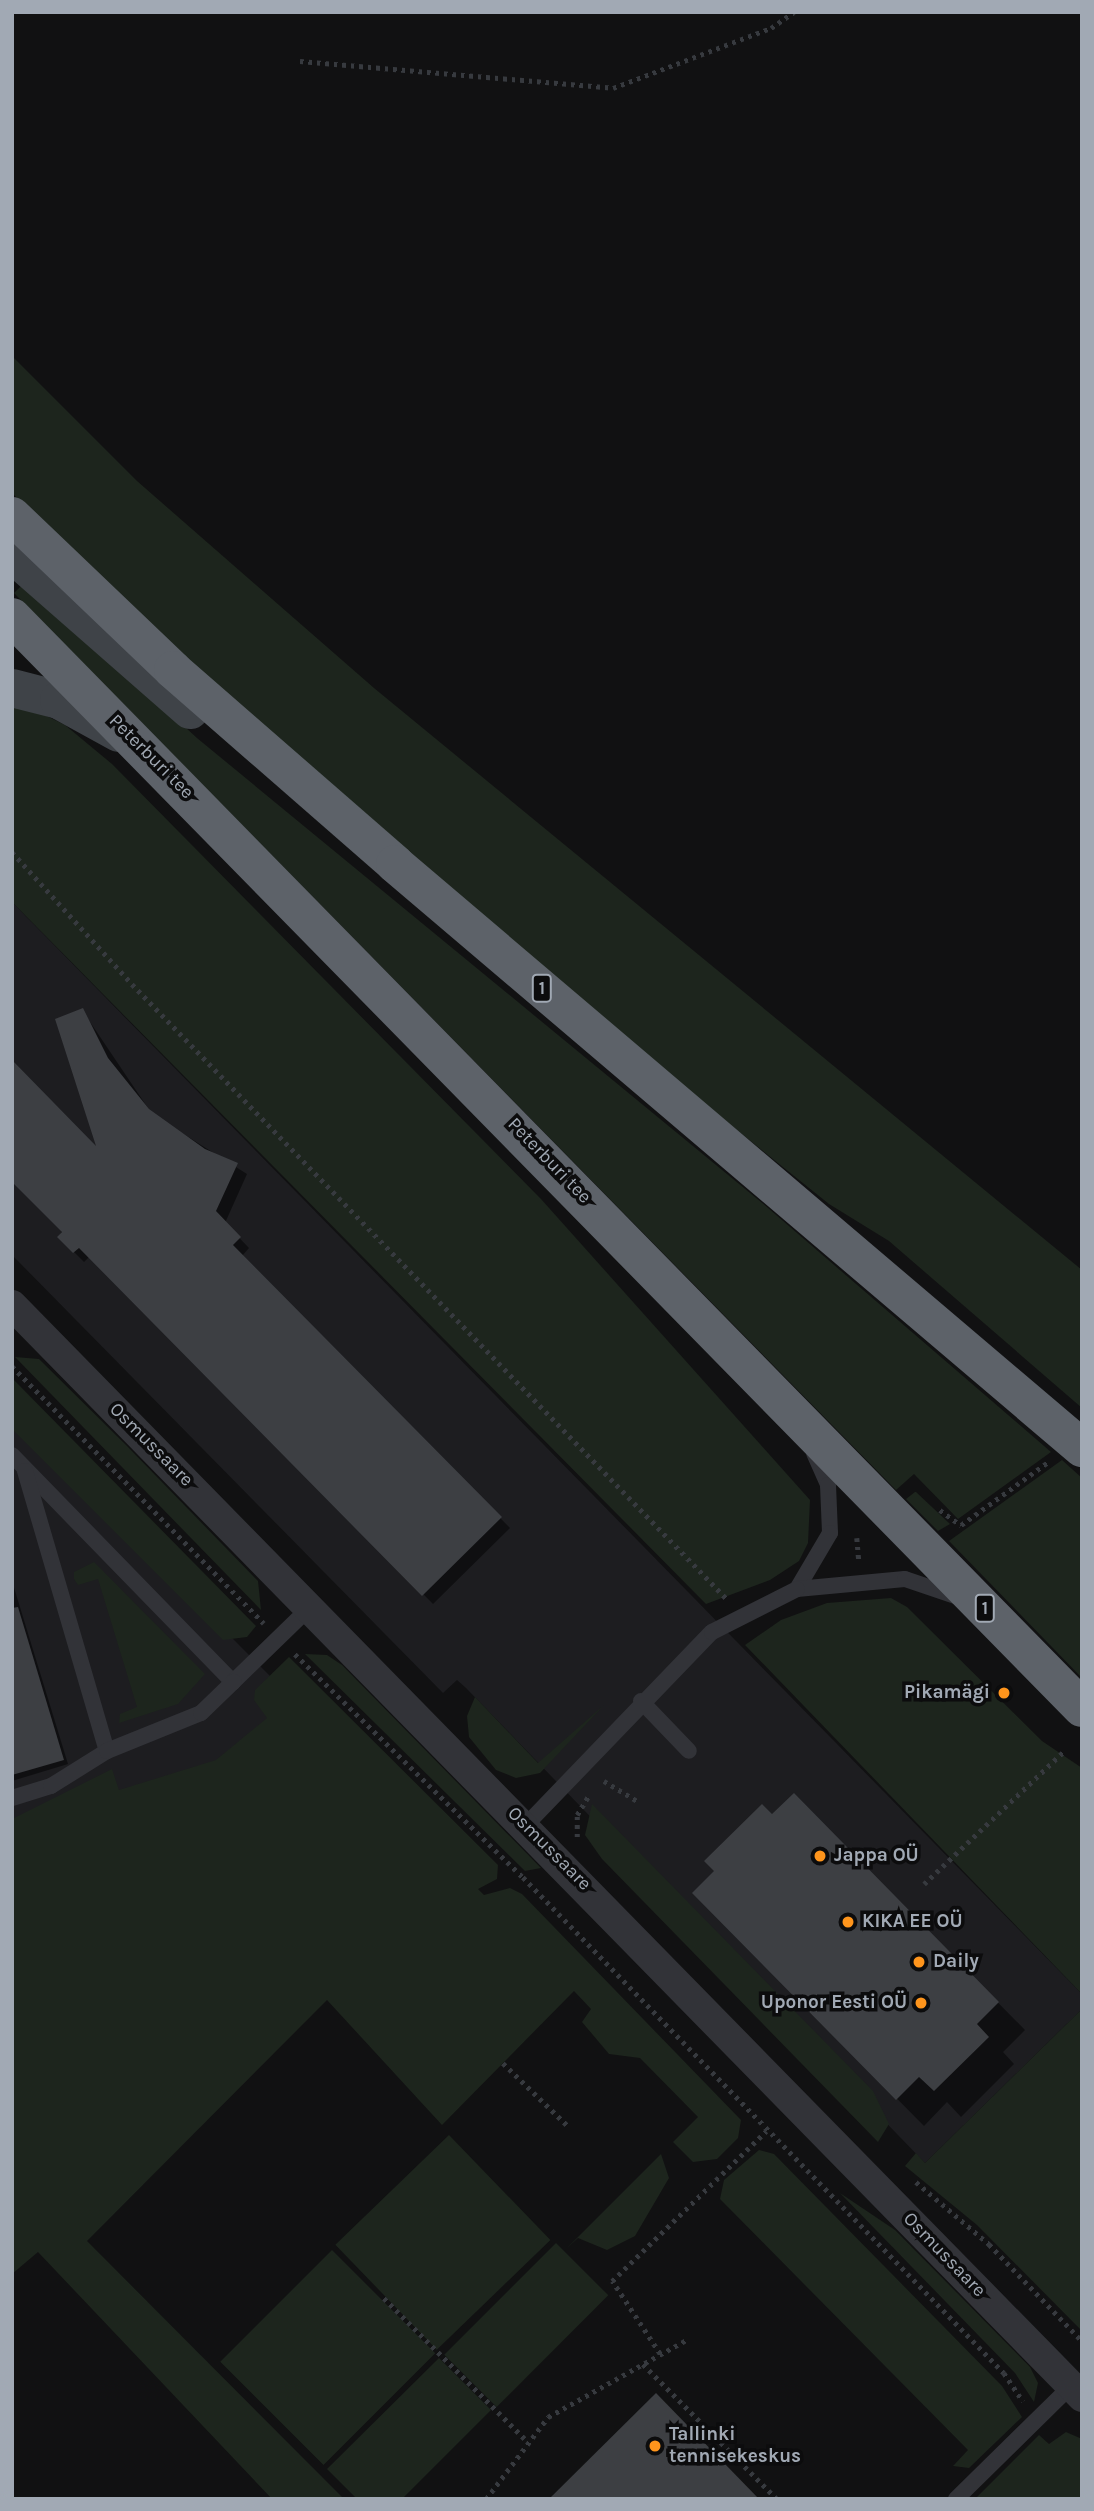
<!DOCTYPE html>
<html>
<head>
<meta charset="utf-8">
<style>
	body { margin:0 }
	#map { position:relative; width:1094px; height:2511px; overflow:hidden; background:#111112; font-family:Karla,sans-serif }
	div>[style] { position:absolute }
	.built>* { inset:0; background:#1d1d20 }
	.green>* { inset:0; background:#1d251d; transform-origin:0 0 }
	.shadow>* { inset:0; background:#0007 }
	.building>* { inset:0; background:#3d3f43 }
	.path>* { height:4.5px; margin-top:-2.25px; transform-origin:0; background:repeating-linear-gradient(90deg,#373a3f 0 3.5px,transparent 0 8.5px) }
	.lane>* { height:16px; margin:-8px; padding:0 8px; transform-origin:8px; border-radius:8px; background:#323338 }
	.street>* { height:30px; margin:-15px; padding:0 15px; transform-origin:15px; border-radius:15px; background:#323338 }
	.secondary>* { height:38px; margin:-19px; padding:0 19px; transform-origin:19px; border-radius:19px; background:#3f4348 }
	.highway>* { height:38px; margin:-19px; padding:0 19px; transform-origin:19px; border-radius:19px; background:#5d6269 }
	.dots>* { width:19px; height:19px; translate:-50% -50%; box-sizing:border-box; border:4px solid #0c0c0d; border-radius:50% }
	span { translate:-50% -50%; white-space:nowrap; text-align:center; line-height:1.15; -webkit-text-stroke:7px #0c0c0d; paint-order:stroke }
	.shield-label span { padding:2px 5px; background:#0c0c0d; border:2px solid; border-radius:5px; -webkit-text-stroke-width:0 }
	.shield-label { font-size:18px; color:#a1a9b4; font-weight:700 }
	.street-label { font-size:19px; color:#a1a9b4 }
	.poi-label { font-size:19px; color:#a1a9b4; font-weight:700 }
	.right { translate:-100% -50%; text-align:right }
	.left { translate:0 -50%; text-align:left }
	.frame { position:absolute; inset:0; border:14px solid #a1a9b4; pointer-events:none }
</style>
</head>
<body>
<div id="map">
	<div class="built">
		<div style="clip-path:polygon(12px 902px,1082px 1994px,1082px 2009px,925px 2163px,466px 1688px,457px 1680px,443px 1693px,12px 1255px)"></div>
		<div style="clip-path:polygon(12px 1414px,240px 1646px,339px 1745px,12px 1832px)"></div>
	</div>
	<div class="green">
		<div style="clip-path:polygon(12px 356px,137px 481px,374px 688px,1082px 1270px,1082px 1408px,889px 1241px,829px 1204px,657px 1066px,185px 658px,29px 510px,12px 493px)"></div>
		<div style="clip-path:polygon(26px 581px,197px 738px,761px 1202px,1051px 1452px,958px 1519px,914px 1474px,896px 1490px,14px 593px)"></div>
		<div style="clip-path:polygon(12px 699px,65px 725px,112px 764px,541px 1199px,810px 1500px,808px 1543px,799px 1561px,770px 1580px,706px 1604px,12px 902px)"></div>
		<div style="clip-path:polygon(15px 1357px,39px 1359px,126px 1445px,258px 1581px,261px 1610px)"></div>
		<div style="clip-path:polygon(12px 1378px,256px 1626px,247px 1637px,223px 1640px,12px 1429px)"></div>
		<div style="clip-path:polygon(1062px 1460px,1082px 1478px,1082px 1678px,949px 1541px)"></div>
		<div style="clip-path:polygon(915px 1492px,916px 1492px,950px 1524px,938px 1531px,906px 1499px)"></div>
		<div style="clip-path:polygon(94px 1562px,205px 1674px,178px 1704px,119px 1723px,120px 1714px,137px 1707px,98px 1579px,78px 1585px,74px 1579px,74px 1572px)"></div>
		<div style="clip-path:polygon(891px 1598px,907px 1607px,1042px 1741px,1082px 1768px,1082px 1994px,745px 1645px,781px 1620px,827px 1603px)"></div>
		<div style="clip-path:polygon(305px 1654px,327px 1655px,342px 1665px,541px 1868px,525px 1871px)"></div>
		<div style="clip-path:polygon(289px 1657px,498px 1865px,497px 1879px,478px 1889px,484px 1895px,510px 1888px,522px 1894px,741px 2120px,738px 2138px,717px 2159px,693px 2162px,673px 2142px,698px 2117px,640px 2058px,609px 2054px,582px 2022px,591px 2009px,574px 1991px,442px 2125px,327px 2000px,87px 2241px,344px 2499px,272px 2499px,38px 2252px,12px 2274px,12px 1819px,112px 1769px,119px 1790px,216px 1760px,267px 1718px,254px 1700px,255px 1690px)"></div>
		<div style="clip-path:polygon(475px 1697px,538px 1763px,604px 1705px,540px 1773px,516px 1778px,496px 1770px,469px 1737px,467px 1716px)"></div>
		<div style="clip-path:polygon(592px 1804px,873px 2091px,889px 2124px,878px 2142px,602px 1859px,585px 1835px)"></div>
		<div style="clip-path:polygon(1082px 2009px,1082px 2331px,977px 2225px,905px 2166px,916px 2153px,925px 2163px)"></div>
		<div style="left:449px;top:2135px;width:146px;height:158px;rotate:46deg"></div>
		<div style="clip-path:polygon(759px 2150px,774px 2154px,1002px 2386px,1022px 2417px,969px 2468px,953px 2466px,968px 2450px,720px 2199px,724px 2180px)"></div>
		<div style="clip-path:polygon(661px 2154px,669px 2178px,635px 2236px,607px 2250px,578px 2238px,566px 2249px)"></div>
		<div style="clip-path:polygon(840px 2193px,895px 2230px,1030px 2367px,1038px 2383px,1034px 2402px,1015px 2373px)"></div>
		<div style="left:556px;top:2243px;width:74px;height:158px;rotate:45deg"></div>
		<div style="left:332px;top:2250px;width:146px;height:158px;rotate:45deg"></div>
		<div style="clip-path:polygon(439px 2358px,491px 2410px,402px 2499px,357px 2499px,327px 2469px)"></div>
		<div style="clip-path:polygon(1066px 2432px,1082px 2439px,1082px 2499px,975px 2499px,1039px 2435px,1049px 2444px)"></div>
	</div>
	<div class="shadow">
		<div style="clip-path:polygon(82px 1010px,152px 1114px,247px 1174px,225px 1223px,249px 1248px,242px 1256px,510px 1528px,433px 1604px,90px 1256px,84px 1262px,59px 1237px,100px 1152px)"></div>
		<div style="clip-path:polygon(12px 1581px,68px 1764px,12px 1781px)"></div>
		<div style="clip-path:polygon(794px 1795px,1025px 2030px,1003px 2052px,1014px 2064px,961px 2117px,947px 2102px,924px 2126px,694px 1893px)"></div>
	</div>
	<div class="building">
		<div style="clip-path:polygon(83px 1008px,108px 1058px,149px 1109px,205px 1149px,238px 1163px,216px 1211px,241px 1237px,233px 1245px,502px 1517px,422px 1596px,79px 1248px,73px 1253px,57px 1237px,62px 1232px,12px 1182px,12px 1060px,96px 1146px,55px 1019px)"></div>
		<div style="clip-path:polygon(18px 1607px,64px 1760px,12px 1775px,12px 1608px)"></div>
		<div style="clip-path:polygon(794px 1793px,999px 2002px,977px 2024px,989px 2037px,934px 2091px,919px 2077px,896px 2100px,692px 1893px,714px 1871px,704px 1861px,762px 1804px,772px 1814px)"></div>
		<div style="clip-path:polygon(656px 2393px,759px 2499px,549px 2499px)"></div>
	</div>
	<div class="path">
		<div style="left:300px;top:61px;width:314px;rotate:4.9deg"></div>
		<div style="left:613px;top:88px;width:169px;rotate:-20.8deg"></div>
		<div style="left:771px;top:28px;width:28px;rotate:-35deg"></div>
		<div style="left:12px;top:852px;width:178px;rotate:47.7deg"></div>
		<div style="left:132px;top:984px;width:856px;rotate:45.95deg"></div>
		<div style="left:12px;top:1366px;width:360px;rotate:45.6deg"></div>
		<div style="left:940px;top:1510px;width:26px;rotate:36deg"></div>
		<div style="left:961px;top:1525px;width:107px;rotate:-35.9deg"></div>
		<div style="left:857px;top:1538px;width:22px;rotate:85deg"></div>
		<div style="left:295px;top:1654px;width:319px;rotate:44.4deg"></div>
		<div style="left:523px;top:1877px;width:691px;rotate:45.88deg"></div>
		<div style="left:1004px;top:2373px;width:34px;rotate:56deg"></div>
		<div style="left:604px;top:1781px;width:41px;rotate:31deg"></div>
		<div style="left:577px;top:1837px;width:22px;rotate:-90deg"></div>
		<div style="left:577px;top:1815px;width:21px;rotate:-59deg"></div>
		<div style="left:924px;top:1884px;width:193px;rotate:-43.5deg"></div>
		<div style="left:503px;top:2063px;width:89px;rotate:44.1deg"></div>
		<div style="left:916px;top:2182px;width:96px;rotate:40.3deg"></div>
		<div style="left:989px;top:2244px;width:134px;rotate:46.2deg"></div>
		<div style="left:384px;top:2298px;width:199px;rotate:45deg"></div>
		<div style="left:660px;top:2354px;width:87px;rotate:-123.3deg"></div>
		<div style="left:612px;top:2281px;width:215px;rotate:-44.2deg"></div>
		<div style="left:643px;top:2364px;width:190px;rotate:45.2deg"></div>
		<div style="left:486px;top:2499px;width:103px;rotate:-52.9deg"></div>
		<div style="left:548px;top:2417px;width:160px;rotate:-29.1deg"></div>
	</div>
	<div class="lane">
		<div style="left:814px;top:1453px;width:35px;rotate:66deg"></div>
		<div style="left:828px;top:1485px;width:48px;rotate:87.6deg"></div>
		<div style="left:830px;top:1533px;width:65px;rotate:120.5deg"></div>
		<div style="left:797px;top:1589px;width:108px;rotate:-5.3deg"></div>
		<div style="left:905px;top:1579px;width:56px;rotate:18.8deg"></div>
		<div style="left:12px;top:1455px;width:317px;rotate:45.8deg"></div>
		<div style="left:233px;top:1682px;width:107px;rotate:-44.2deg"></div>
		<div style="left:25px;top:1471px;width:292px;rotate:73.7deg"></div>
		<div style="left:641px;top:1701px;width:69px;rotate:46.2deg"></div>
		<div style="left:12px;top:1798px;width:41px;rotate:-17.1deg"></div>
		<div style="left:51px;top:1786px;width:66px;rotate:-32deg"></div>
		<div style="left:107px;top:1751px;width:101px;rotate:-22deg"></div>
		<div style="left:201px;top:1713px;width:45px;rotate:-44.1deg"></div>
		<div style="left:526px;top:1825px;width:268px;rotate:-46.1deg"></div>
		<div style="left:712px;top:1632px;width:95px;rotate:-26.8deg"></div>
		<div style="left:956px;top:2499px;width:161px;rotate:-44.5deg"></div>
	</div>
	<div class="street">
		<div style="left:12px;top:1305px;width:1529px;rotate:45.58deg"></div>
	</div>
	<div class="secondary">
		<div style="left:12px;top:554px;width:237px;rotate:41.2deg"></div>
		<div style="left:12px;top:688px;width:49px;rotate:14.3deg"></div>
		<div style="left:59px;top:700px;width:68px;rotate:28.8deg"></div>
	</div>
	<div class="highway">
		<div style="left:12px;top:516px;width:223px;rotate:43.7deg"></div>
		<div style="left:173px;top:670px;width:295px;rotate:41.1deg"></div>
		<div style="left:395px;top:864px;width:902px;rotate:40.37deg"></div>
		<div style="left:12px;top:617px;width:1528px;rotate:45.56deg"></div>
	</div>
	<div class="dots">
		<div style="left:1004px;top:1693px;background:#ff951c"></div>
		<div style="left:820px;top:1856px;background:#ff951c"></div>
		<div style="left:848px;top:1922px;background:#ff951c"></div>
		<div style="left:919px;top:1962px;background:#ff951c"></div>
		<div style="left:921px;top:2003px;background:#ff951c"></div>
		<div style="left:655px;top:2446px;background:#ff951c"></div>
	</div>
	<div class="shield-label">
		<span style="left:542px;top:988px">1</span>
		<span style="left:985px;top:1608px">1</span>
	</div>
	<div class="street-label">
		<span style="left:151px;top:757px;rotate:45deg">Peterburi tee</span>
		<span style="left:549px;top:1161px;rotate:46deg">Peterburi tee</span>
		<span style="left:151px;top:1445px;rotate:45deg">Osmussaare</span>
		<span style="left:549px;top:1849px;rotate:45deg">Osmussaare</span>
		<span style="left:944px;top:2255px;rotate:46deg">Osmussaare</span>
	</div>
	<div class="poi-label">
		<span class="right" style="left:990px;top:1693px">Pikamägi</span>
		<span class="left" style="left:834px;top:1856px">Jappa OÜ</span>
		<span class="left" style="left:862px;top:1922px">KIKA EE OÜ</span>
		<span class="left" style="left:933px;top:1962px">Daily</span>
		<span class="right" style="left:907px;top:2003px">Uponor Eesti OÜ</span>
		<span class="left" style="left:669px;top:2446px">Tallinki<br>tennisekeskus</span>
	</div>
	<div class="frame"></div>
</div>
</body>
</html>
